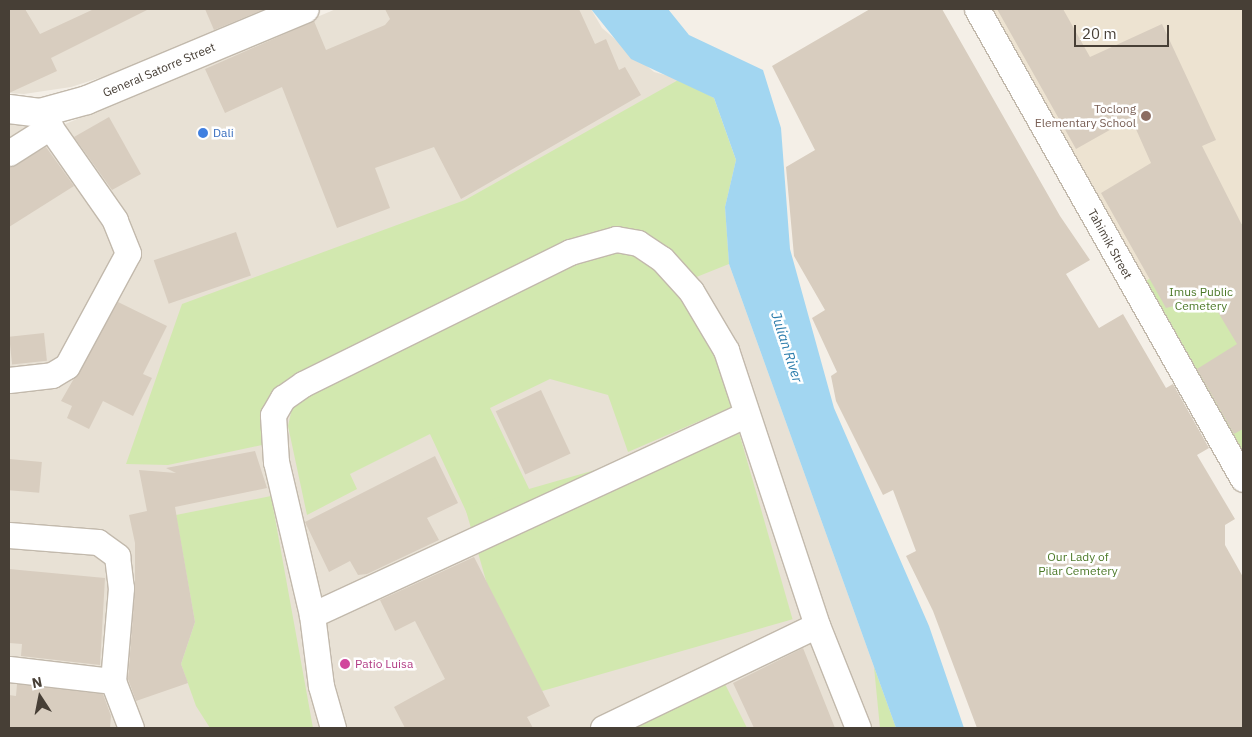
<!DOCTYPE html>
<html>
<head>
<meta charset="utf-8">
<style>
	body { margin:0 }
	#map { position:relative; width:1252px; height:737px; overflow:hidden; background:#f4efe7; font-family:"IBM Plex Sans",sans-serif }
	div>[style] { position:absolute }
	.residential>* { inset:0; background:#e8e1d5 }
	.education>* { inset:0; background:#ede3d1 }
	.green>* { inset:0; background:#d2e8af; transform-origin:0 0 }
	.water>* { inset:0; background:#a2d6f1 }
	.building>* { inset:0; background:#d8cdbf; transform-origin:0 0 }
	.roads { filter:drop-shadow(1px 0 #c2b9ac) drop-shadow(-1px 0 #c2b9ac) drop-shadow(0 1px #c2b9ac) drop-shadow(0 -1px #c2b9ac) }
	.minor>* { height:25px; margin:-12.5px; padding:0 12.5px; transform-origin:12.5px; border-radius:12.5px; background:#fff }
	.tertiary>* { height:28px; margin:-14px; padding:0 14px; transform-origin:14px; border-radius:14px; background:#fff }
	.dots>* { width:14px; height:14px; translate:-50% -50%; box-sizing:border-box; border:2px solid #fff; border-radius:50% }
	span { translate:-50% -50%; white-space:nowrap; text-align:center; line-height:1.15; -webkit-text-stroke:5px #fff; paint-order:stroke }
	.street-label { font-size:12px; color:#473f36 }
	.education-label { font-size:12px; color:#785e54 }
	.right { translate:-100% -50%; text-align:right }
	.shop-label { font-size:12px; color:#366cbe }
	.left { translate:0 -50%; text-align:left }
	.park-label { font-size:12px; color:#4c7928 }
	.hotel-label { font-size:12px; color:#b23c85 }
	.water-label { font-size:14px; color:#2d7dac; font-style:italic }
	.frame { position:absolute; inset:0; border:10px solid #473f36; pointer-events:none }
	.north { position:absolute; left:15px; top:672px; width:50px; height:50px; -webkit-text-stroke:4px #fff; paint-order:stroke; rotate:349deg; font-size:14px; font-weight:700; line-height:20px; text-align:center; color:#473f36 }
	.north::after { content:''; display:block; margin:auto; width:18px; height:22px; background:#473f36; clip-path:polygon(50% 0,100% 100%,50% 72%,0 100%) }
	.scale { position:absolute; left:1074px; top:25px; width:95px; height:22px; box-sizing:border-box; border:2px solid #473f36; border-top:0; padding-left:6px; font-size:15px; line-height:18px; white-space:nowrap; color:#473f36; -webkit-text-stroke:4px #fff; paint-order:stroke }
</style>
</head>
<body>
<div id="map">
	<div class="residential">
		<div style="clip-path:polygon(9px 9px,265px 9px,118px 72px,71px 87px,24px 94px,9px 93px)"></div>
		<div style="clip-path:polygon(336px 9px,591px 9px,602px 28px,654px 72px,680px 79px,736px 160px,725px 207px,729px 264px,896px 728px,9px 728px,9px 119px,56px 128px)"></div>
	</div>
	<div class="education">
		<div style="clip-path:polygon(989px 9px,1243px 9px,1243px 223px,1144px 282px)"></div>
	</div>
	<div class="green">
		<div style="clip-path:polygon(680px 79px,714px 98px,736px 160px,725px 207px,729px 264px,694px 278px,615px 230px,262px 419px,262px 445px,168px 465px,126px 464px,182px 304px,465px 200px)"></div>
		<div style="clip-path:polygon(1243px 223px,1243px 467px,1144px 282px)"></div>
		<div style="clip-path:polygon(619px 251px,651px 262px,688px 300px,710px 342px,732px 407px,628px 452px,608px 395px,550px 379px,490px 408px,532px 495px,472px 524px,430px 434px,350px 474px,357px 489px,307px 515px,288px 426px,293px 404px,441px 327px,578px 263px)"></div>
		<div style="left:738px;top:429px;width:198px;height:284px;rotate:74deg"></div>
		<div style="clip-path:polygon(271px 496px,313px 728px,210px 728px,196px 706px,181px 664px,195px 622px,176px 515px)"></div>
		<div style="clip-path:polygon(874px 667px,896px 728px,880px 728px)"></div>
		<div style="clip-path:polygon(725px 684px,747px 728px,633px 728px)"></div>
	</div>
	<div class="water">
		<div style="clip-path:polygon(591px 9px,668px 9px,689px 35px,763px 70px,781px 128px,790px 249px,834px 408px,929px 626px,964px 728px,896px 728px,729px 264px,725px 207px,736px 160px,714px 98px,631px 59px)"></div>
	</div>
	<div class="building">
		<div style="clip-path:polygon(9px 9px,25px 9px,40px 34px,94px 9px,149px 9px,51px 58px,57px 71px,9px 93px)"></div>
		<div style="clip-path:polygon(205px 9px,265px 9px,214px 30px)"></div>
		<div style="clip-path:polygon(385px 9px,579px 9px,595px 44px,606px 39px,619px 70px,625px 67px,641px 95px,461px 199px,434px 147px,375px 168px,390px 208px,337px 228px,282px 87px,225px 113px,205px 69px,314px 21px,326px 50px,385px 25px,390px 19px)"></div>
		<div style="clip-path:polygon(870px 9px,942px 9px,1060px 216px,1090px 260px,1066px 274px,1099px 328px,1123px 314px,1166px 388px,1173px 384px,1209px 448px,1197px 455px,1235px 519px,1225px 525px,1225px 545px,1243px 577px,1243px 728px,977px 728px,933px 611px,906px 556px,916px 551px,893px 490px,883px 495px,836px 401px,831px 376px,837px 372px,812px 318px,825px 310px,794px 256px,786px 167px,815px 150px,772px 66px)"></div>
		<div style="clip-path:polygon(997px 9px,1063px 9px,1090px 57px,1162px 24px,1216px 140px,1202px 146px,1243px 227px,1243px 429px,1234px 434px,1197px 369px,1237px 344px,1209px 297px,1166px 308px,1101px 193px,1151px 163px,1131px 118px,1076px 149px)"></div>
		<div style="clip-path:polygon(109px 117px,141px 174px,112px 190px,74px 137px)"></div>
		<div style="clip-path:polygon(46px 147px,74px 186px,9px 227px,9px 167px)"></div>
		<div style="left:236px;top:232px;width:46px;height:87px;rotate:71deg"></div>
		<div style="clip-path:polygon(118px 302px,167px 326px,143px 374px,152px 378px,133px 416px,103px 401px,89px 429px,67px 418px,72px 406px,61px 401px)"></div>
		<div style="left:44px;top:333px;width:28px;height:35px;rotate:84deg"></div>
		<div style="left:541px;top:390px;width:70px;height:50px;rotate:65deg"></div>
		<div style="clip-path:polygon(255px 451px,267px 488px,175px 507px,195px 622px,181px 664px,188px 683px,136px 701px,128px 679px,135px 589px,135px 543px,129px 515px,147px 511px,139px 470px,176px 473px,166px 468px)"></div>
		<div style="clip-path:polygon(435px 456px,458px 503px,427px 518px,439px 540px,367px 574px,358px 575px,350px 561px,329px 572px,305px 522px)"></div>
		<div style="left:9px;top:459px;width:33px;height:31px;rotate:5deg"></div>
		<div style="clip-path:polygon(474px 557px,550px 706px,527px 717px,533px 728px,405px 728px,394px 707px,445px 679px,415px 621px,395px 631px,380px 600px)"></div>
		<div style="clip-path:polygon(9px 569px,105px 578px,100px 665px,21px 656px,22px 644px,9px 643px)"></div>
		<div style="clip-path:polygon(803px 648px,835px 728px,754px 728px,733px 683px)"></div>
		<div style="clip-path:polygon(17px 684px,103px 694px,111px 716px,110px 728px,9px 728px,9px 695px,16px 696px)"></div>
	</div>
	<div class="roads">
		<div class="minor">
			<div style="left:977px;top:9px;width:540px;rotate:60.49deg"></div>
			<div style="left:9px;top:153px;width:49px;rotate:-32.4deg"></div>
			<div style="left:9px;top:380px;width:43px;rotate:-6.6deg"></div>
			<div style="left:52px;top:375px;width:17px;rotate:-31deg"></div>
			<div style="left:67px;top:366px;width:128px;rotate:-61.6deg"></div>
			<div style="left:128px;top:253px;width:35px;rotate:-112deg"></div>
			<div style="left:115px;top:220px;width:131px;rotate:-125deg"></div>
			<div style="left:9px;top:535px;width:89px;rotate:4.5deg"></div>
			<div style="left:98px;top:542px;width:24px;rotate:36deg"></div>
			<div style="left:117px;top:556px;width:32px;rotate:83deg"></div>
			<div style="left:121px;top:588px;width:93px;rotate:94.9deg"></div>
			<div style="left:113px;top:681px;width:50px;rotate:69deg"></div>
			<div style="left:312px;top:615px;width:477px;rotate:-24.8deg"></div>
			<div style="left:9px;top:669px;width:105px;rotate:6.6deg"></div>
			<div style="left:333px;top:728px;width:44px;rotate:-105.9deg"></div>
			<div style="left:321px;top:686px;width:72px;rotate:-97.2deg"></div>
			<div style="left:312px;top:615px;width:157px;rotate:-103.2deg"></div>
			<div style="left:276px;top:462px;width:47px;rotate:-93.7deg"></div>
			<div style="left:273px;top:415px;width:20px;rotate:-60deg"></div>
			<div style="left:283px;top:398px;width:24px;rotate:-35deg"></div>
			<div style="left:303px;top:384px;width:298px;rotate:-26.3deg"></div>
			<div style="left:570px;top:252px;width:48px;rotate:-15.8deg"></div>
			<div style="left:616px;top:239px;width:22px;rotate:10deg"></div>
			<div style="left:638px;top:243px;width:29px;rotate:34deg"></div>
			<div style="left:662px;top:259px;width:43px;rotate:47.8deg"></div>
			<div style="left:691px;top:291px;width:69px;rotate:59.3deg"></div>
			<div style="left:726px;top:350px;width:290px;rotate:71.7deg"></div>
			<div style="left:817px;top:625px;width:111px;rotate:68.3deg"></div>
			<div style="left:603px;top:728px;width:237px;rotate:-25.7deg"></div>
		</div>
		<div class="tertiary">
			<div style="left:9px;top:109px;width:31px;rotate:7deg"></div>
			<div style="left:40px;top:113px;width:49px;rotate:-15.5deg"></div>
			<div style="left:87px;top:100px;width:236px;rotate:-22.7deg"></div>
		</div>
	</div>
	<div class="dots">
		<div style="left:1146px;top:116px;background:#8d6e63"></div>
		<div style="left:203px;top:133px;background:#3f7fe0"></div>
		<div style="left:345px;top:664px;background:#d1479c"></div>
	</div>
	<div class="street-label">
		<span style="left:159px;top:70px;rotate:-23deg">General Satorre Street</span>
		<span style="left:1110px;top:244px;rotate:61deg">Tahimik Street</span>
	</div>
	<div class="education-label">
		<span class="right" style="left:1136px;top:116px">Toclong<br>Elementary School</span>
	</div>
	<div class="shop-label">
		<span class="left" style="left:213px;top:133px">Dali</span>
	</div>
	<div class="park-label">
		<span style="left:1201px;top:299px">Imus Public<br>Cemetery</span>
		<span style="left:1078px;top:564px">Our Lady of<br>Pilar Cemetery</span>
	</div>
	<div class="hotel-label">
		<span class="left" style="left:355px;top:664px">Patio Luisa</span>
	</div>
	<div class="water-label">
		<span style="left:787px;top:347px;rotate:72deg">Julian River</span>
	</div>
	<div class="frame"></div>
	<div class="north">N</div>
	<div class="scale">20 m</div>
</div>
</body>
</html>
